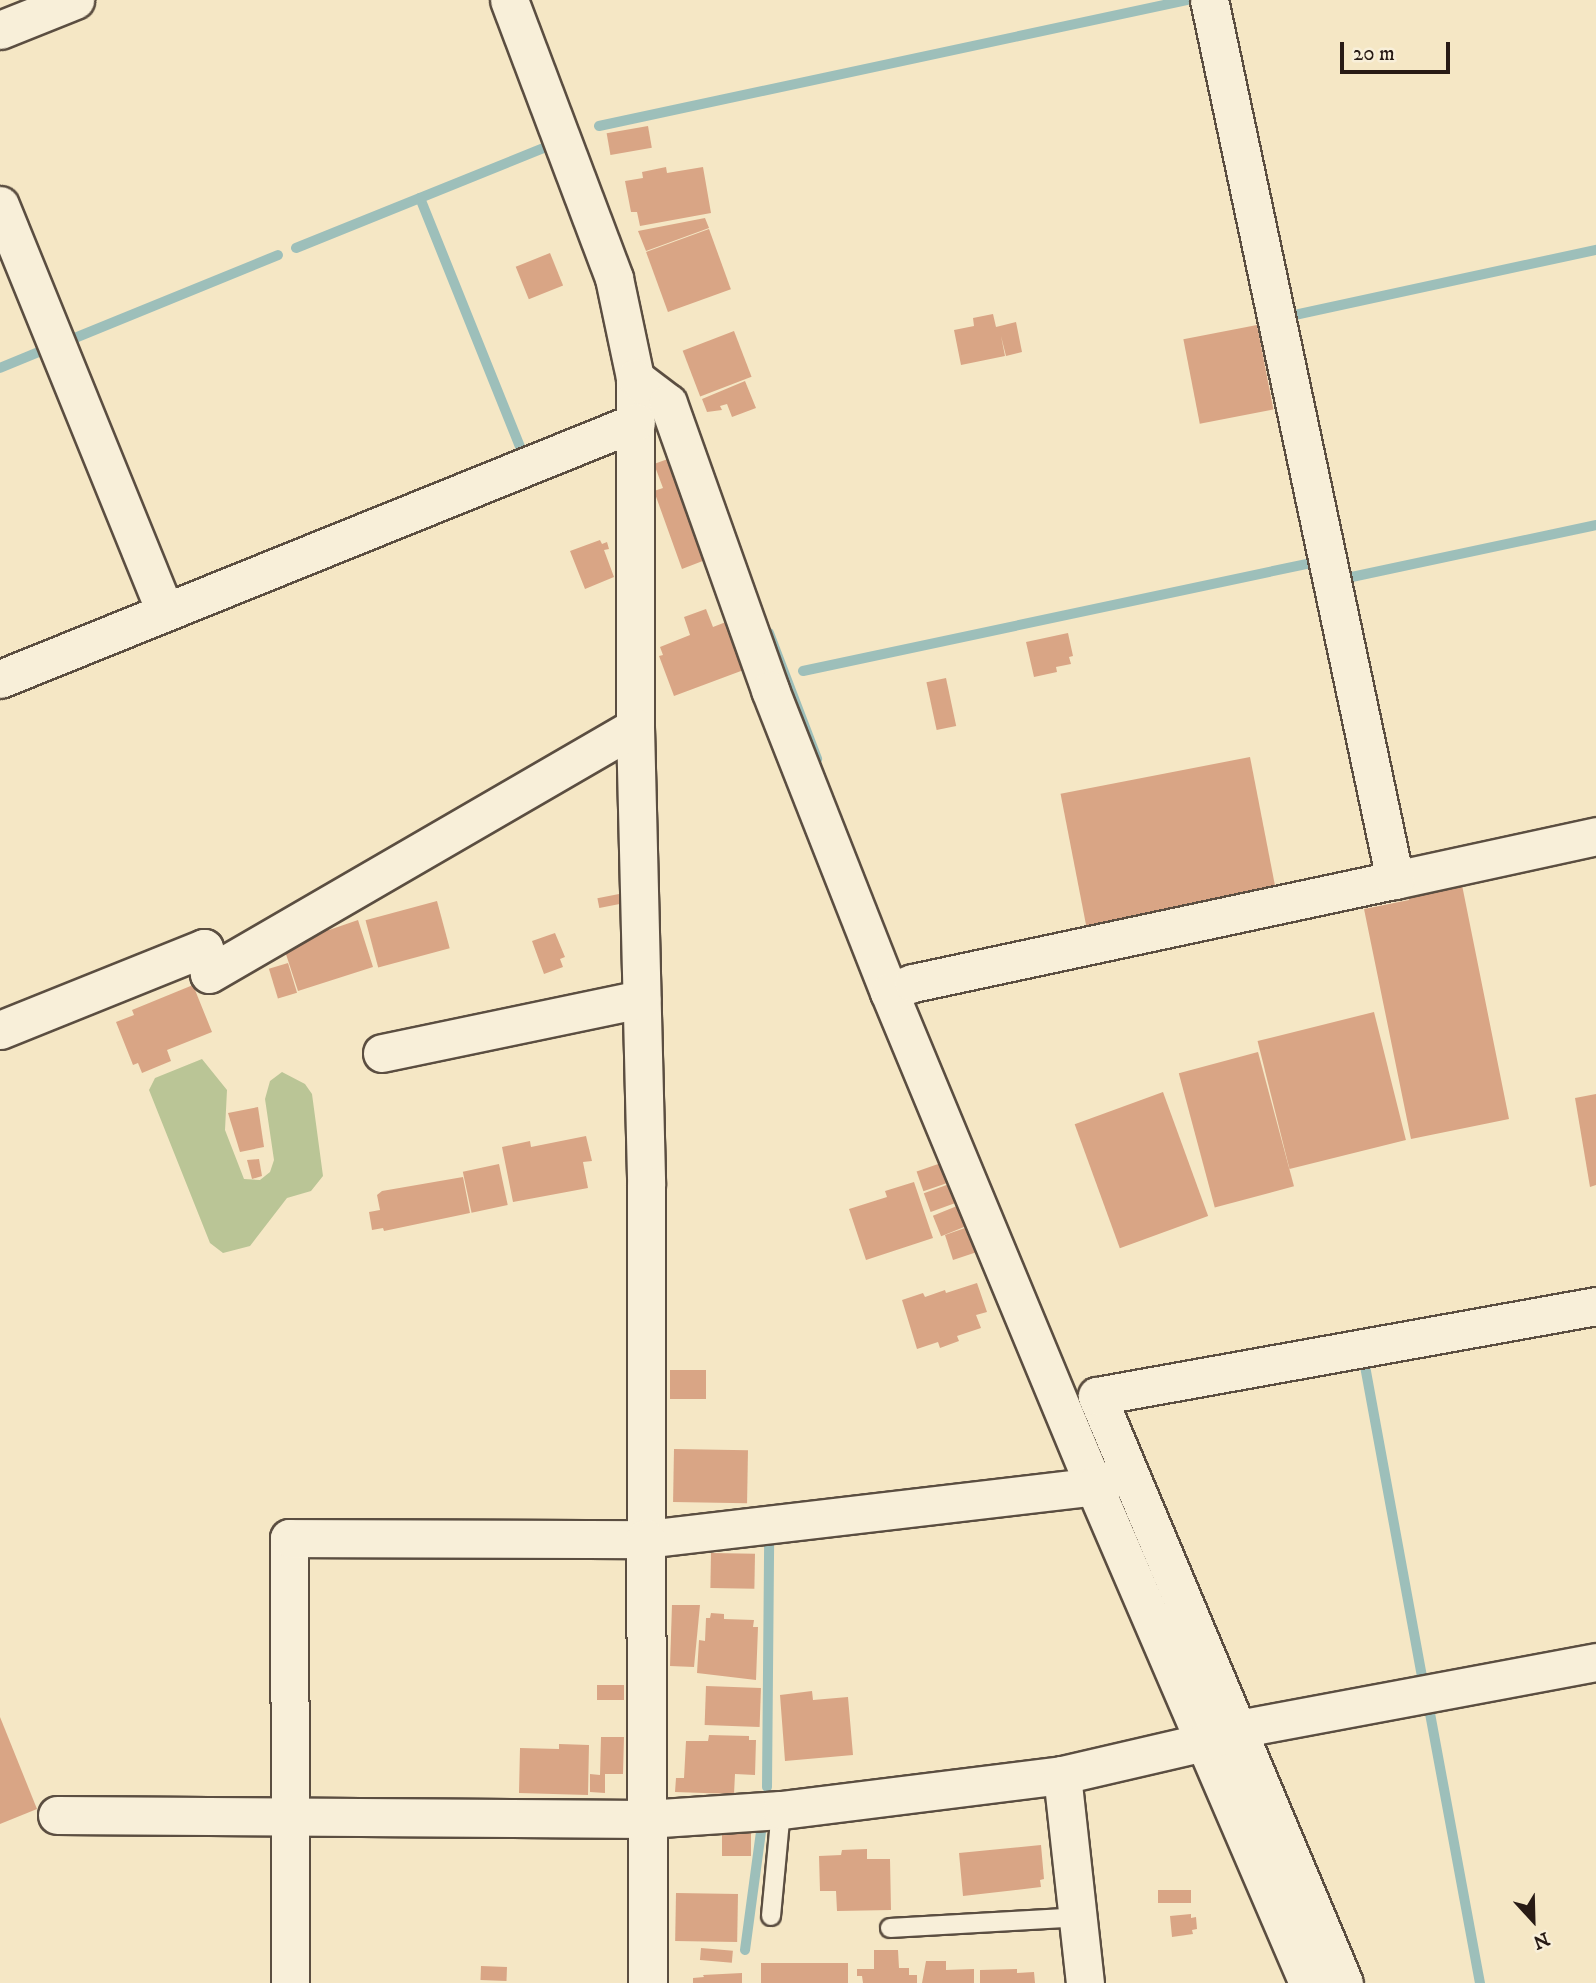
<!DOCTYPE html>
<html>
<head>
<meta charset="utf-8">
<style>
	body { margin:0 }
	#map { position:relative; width:1596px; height:1983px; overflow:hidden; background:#f5e7c5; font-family:"IM FELL DW Pica",serif }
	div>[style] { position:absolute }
	.green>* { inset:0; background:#bac596 }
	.stream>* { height:10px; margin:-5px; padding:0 5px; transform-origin:5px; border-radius:5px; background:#9dbfba }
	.building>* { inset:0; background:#d9a585; transform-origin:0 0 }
	.roads { filter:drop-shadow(2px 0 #5b4e41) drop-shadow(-2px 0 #5b4e41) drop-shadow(0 2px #5b4e41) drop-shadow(0 -2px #5b4e41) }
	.lane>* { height:18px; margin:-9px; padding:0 9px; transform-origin:9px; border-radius:9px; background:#f8efd9 }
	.street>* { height:37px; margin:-18.5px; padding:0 18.5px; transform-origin:18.5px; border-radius:18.5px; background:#f8efd9 }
	.secondary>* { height:38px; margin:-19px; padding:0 19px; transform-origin:19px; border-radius:19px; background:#f8efd9 }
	span { translate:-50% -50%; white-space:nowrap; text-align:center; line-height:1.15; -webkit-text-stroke:5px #f8efd9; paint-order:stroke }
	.north { position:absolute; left:1498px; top:1885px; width:70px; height:70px; -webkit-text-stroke:5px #f8efd9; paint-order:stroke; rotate:158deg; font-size:19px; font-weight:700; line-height:28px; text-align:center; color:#281b15 }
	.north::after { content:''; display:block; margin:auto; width:24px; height:32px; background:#281b15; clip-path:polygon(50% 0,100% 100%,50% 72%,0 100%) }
	.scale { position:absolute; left:1340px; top:42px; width:110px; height:32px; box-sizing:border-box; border:4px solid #281b15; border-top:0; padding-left:9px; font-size:21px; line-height:24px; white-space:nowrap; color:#281b15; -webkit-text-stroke:5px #f8efd9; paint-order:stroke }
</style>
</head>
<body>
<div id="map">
	<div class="green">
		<div style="clip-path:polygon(202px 1059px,227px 1090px,225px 1130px,244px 1179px,260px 1180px,270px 1172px,274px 1160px,265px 1099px,270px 1081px,282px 1072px,305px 1084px,312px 1094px,323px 1176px,311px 1191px,287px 1198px,250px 1246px,223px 1253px,210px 1243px,149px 1090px,155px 1078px)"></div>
	</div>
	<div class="stream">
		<div style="left:599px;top:126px;width:601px;rotate:-12.09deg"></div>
		<div style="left:420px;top:198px;width:274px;rotate:68.1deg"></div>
		<div style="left:296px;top:248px;width:266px;rotate:-22deg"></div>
		<div style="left:1290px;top:316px;width:313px;rotate:-12.2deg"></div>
		<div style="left:65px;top:342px;width:230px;rotate:-22.2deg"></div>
		<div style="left:0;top:368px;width:50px;rotate:-22.4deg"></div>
		<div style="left:46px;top:349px;width:5px;rotate:-112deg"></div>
		<div style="left:1347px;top:578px;width:255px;rotate:-12deg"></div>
		<div style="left:769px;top:633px;width:135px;rotate:69.1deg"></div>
		<div style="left:803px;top:671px;width:524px;rotate:-12deg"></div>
		<div style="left:1316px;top:562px;width:4px;rotate:-90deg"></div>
		<div style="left:1365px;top:1366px;width:316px;rotate:79.6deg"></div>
		<div style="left:1429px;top:1708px;width:280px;rotate:79.5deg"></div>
		<div style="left:767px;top:1787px;width:246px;rotate:-89.5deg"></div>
		<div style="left:745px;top:1950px;width:120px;rotate:-82.3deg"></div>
	</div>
	<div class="building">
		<div style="left:648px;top:126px;width:22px;height:42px;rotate:80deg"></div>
		<div style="clip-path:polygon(666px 167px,667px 173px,703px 167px,711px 213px,640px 226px,637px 212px,631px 212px,625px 181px,643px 178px,642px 172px)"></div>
		<div style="clip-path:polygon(705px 218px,709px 228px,646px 251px,638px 231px)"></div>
		<div style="left:709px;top:229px;width:64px;height:67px;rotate:70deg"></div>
		<div style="left:550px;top:253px;width:35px;height:37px;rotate:68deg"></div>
		<div style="clip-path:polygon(993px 314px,996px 327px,1016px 322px,1022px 352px,1006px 356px,1001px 336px,1005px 356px,961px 365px,954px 330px,974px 326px,973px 318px)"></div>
		<div style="left:1257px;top:325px;width:86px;height:75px;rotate:79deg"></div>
		<div style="left:734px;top:331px;width:49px;height:55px;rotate:69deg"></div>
		<div style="clip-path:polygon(745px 381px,756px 408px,732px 417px,727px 404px,720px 406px,722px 410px,707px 412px,702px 399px)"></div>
		<div style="clip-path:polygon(676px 456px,713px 557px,682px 569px,654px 491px,663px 488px,654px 464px)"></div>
		<div style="clip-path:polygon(600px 540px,602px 544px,607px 542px,609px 549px,604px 550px,614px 577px,585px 589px,570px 551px)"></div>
		<div style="clip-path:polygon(706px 609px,713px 627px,731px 620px,749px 668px,674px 696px,659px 656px,663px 655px,660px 647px,690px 635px,684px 617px)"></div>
		<div style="clip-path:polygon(1068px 633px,1073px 656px,1069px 657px,1071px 664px,1056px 667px,1057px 672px,1034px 677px,1026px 642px)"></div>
		<div style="left:946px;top:678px;width:49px;height:20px;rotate:78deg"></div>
		<div style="left:1250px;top:757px;width:137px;height:193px;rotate:79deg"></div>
		<div style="clip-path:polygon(1461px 880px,1509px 1119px,1411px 1139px,1364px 909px,1409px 900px,1407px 891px)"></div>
		<div style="left:619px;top:894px;width:10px;height:22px;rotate:79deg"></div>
		<div style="left:437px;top:901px;width:49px;height:74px;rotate:75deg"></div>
		<div style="clip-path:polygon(358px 920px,373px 967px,298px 991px,283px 945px,327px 922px,329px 930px)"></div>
		<div style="clip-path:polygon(555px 933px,565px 957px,560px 959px,563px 967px,544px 974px,532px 941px)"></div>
		<div style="left:288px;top:963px;width:31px;height:20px;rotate:73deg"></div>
		<div style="clip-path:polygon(193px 985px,212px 1032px,167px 1050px,171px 1061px,142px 1073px,138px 1063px,133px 1065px,116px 1022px,134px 1015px,132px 1010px)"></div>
		<div style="left:1374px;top:1012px;width:132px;height:120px;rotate:76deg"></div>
		<div style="left:1258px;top:1052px;width:139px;height:82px;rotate:75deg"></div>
		<div style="left:1163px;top:1092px;width:132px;height:94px;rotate:70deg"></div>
		<div style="clip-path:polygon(1596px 1094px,1596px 1185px,1590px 1187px,1575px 1098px)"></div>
		<div style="clip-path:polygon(258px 1107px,264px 1147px,240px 1152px,228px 1113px)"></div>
		<div style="clip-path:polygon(586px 1136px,592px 1161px,583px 1162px,588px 1188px,513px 1202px,502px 1147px,530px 1141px,531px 1147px)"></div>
		<div style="clip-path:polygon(259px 1159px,262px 1176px,252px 1179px,247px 1160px)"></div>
		<div style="left:944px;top:1162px;width:21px;height:29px;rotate:71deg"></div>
		<div style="left:499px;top:1164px;width:42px;height:37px;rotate:78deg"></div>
		<div style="clip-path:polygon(463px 1177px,470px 1213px,384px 1231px,383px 1228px,372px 1230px,369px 1212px,380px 1210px,377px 1195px,382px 1191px)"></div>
		<div style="clip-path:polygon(914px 1182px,933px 1238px,866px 1260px,849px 1209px,887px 1197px,885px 1191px)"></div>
		<div style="left:952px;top:1183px;width:20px;height:30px;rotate:70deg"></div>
		<div style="left:957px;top:1206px;width:22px;height:26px;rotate:68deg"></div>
		<div style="clip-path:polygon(965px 1228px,977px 1252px,953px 1260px,945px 1235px)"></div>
		<div style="clip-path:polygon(977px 1283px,987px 1312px,976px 1315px,981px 1328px,957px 1336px,959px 1341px,940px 1348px,938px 1342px,917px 1349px,902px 1300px,923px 1293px,925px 1297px,945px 1290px,946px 1293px)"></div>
		<div style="left:670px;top:1370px;width:36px;height:29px"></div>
		<div style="left:674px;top:1449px;width:74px;height:53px;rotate:1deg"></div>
		<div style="left:711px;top:1553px;width:44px;height:35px;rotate:1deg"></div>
		<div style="clip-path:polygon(672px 1605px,700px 1605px,694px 1667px,670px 1666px)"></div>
		<div style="clip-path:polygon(711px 1613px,724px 1614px,724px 1619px,754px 1620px,753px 1627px,758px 1627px,756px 1680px,697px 1673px,699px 1640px,705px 1641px,706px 1618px,710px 1618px)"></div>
		<div style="left:597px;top:1685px;width:27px;height:15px"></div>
		<div style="left:706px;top:1686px;width:55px;height:39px;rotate:2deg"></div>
		<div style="clip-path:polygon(812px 1691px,813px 1700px,848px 1697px,853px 1755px,785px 1761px,780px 1695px)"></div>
		<div style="clip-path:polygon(0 1717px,37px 1809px,0 1824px)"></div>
		<div style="clip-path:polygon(709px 1735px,749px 1736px,749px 1740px,756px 1740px,755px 1775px,735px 1774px,734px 1794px,675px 1792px,676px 1778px,684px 1778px,686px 1741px,708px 1741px)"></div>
		<div style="clip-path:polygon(601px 1737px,624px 1737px,623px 1774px,605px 1774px,605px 1793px,590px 1792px,590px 1774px,600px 1775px)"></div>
		<div style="clip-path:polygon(559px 1744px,589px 1745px,588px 1795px,519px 1793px,520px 1748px,559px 1749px)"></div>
		<div style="left:722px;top:1830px;width:29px;height:26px"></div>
		<div style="clip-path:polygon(1041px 1845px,1044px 1879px,1040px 1880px,1041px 1887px,963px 1896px,959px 1853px)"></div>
		<div style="clip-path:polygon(867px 1849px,867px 1859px,890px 1859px,891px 1910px,837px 1911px,836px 1891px,820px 1891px,819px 1856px,841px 1855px,842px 1850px)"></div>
		<div style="left:1191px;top:1890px;width:13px;height:33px;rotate:90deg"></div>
		<div style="left:676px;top:1893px;width:62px;height:48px;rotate:1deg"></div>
		<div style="clip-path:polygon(1191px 1914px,1191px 1918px,1196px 1917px,1197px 1929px,1192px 1930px,1193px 1934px,1172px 1937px,1170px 1916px)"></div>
		<div style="left:701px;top:1948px;width:32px;height:12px;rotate:5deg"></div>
		<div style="clip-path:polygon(874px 1950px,898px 1950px,899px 1968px,909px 1968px,909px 1975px,917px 1975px,917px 1983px,863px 1983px,862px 1976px,857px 1976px,857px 1969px,874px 1969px)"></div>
		<div style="clip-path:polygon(926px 1961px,946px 1961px,946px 1970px,974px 1969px,974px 1983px,922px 1983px)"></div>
		<div style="left:848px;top:1963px;width:20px;height:87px;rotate:90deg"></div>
		<div style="left:481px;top:1966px;width:26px;height:14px;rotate:2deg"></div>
		<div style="clip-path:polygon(1017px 1969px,1017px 1973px,1034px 1972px,1035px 1983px,980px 1983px,980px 1970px)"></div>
		<div style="clip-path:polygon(742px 1973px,742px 1983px,693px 1983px,693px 1978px,704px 1977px,703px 1975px)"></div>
	</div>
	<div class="roads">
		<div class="lane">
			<div style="left:771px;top:1916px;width:106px;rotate:-84.6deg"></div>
			<div style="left:890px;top:1928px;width:188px;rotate:-3.3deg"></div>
		</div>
		<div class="street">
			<div style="left:509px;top:0;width:297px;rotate:69.3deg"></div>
			<div style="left:614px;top:278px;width:102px;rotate:78.1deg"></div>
			<div style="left:635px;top:378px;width:349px;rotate:90deg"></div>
			<div style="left:635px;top:727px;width:458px;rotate:88.6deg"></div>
			<div style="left:646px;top:1185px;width:354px;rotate:90deg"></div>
			<div style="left:0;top:30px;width:81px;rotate:-21.8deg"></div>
			<div style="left:0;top:205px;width:439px;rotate:67.9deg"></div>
			<div style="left:635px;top:378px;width:41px;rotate:37.1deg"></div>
			<div style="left:668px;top:403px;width:305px;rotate:70.4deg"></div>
			<div style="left:770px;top:690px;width:325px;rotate:68.5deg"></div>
			<div style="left:889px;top:992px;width:535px;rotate:67.46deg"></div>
			<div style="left:1094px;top:1486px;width:541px;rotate:66.7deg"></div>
			<div style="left:0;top:679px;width:686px;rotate:-22deg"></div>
			<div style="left:1395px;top:880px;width:206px;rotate:-12.3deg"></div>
			<div style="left:889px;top:992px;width:26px;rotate:-21deg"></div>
			<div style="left:913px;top:983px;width:493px;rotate:-12.1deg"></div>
			<div style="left:1395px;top:880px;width:899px;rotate:-101.93deg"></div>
			<div style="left:0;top:1030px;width:220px;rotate:-21.9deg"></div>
			<div style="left:204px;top:948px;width:26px;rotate:79deg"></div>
			<div style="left:209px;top:974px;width:492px;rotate:-30.1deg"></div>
			<div style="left:382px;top:1053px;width:265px;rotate:-11.8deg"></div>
			<div style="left:1062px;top:1775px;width:209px;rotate:83.7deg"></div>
			<div style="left:57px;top:1815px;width:589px;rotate:0.39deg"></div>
			<div style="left:646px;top:1819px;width:135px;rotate:-3.8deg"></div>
			<div style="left:781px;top:1810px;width:283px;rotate:-7.1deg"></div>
			<div style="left:1062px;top:1775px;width:146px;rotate:-13.1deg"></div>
			<div style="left:1204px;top:1742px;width:36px;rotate:-21deg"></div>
			<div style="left:1238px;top:1729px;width:364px;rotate:-10.6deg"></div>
			<div style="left:290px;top:1983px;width:445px;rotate:-90.1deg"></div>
			<div style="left:289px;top:1538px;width:357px;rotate:0.2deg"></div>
			<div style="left:646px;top:1539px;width:451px;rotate:-6.7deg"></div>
			<div style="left:1094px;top:1486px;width:36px;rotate:-21deg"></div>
			<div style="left:1344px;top:1983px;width:637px;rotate:-112.82deg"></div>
			<div style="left:1097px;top:1396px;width:507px;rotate:-10.22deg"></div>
		</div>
		<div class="secondary">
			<div style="left:646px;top:1539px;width:444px;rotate:89.7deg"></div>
		</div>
	</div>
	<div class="north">N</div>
	<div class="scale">20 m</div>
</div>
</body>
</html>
